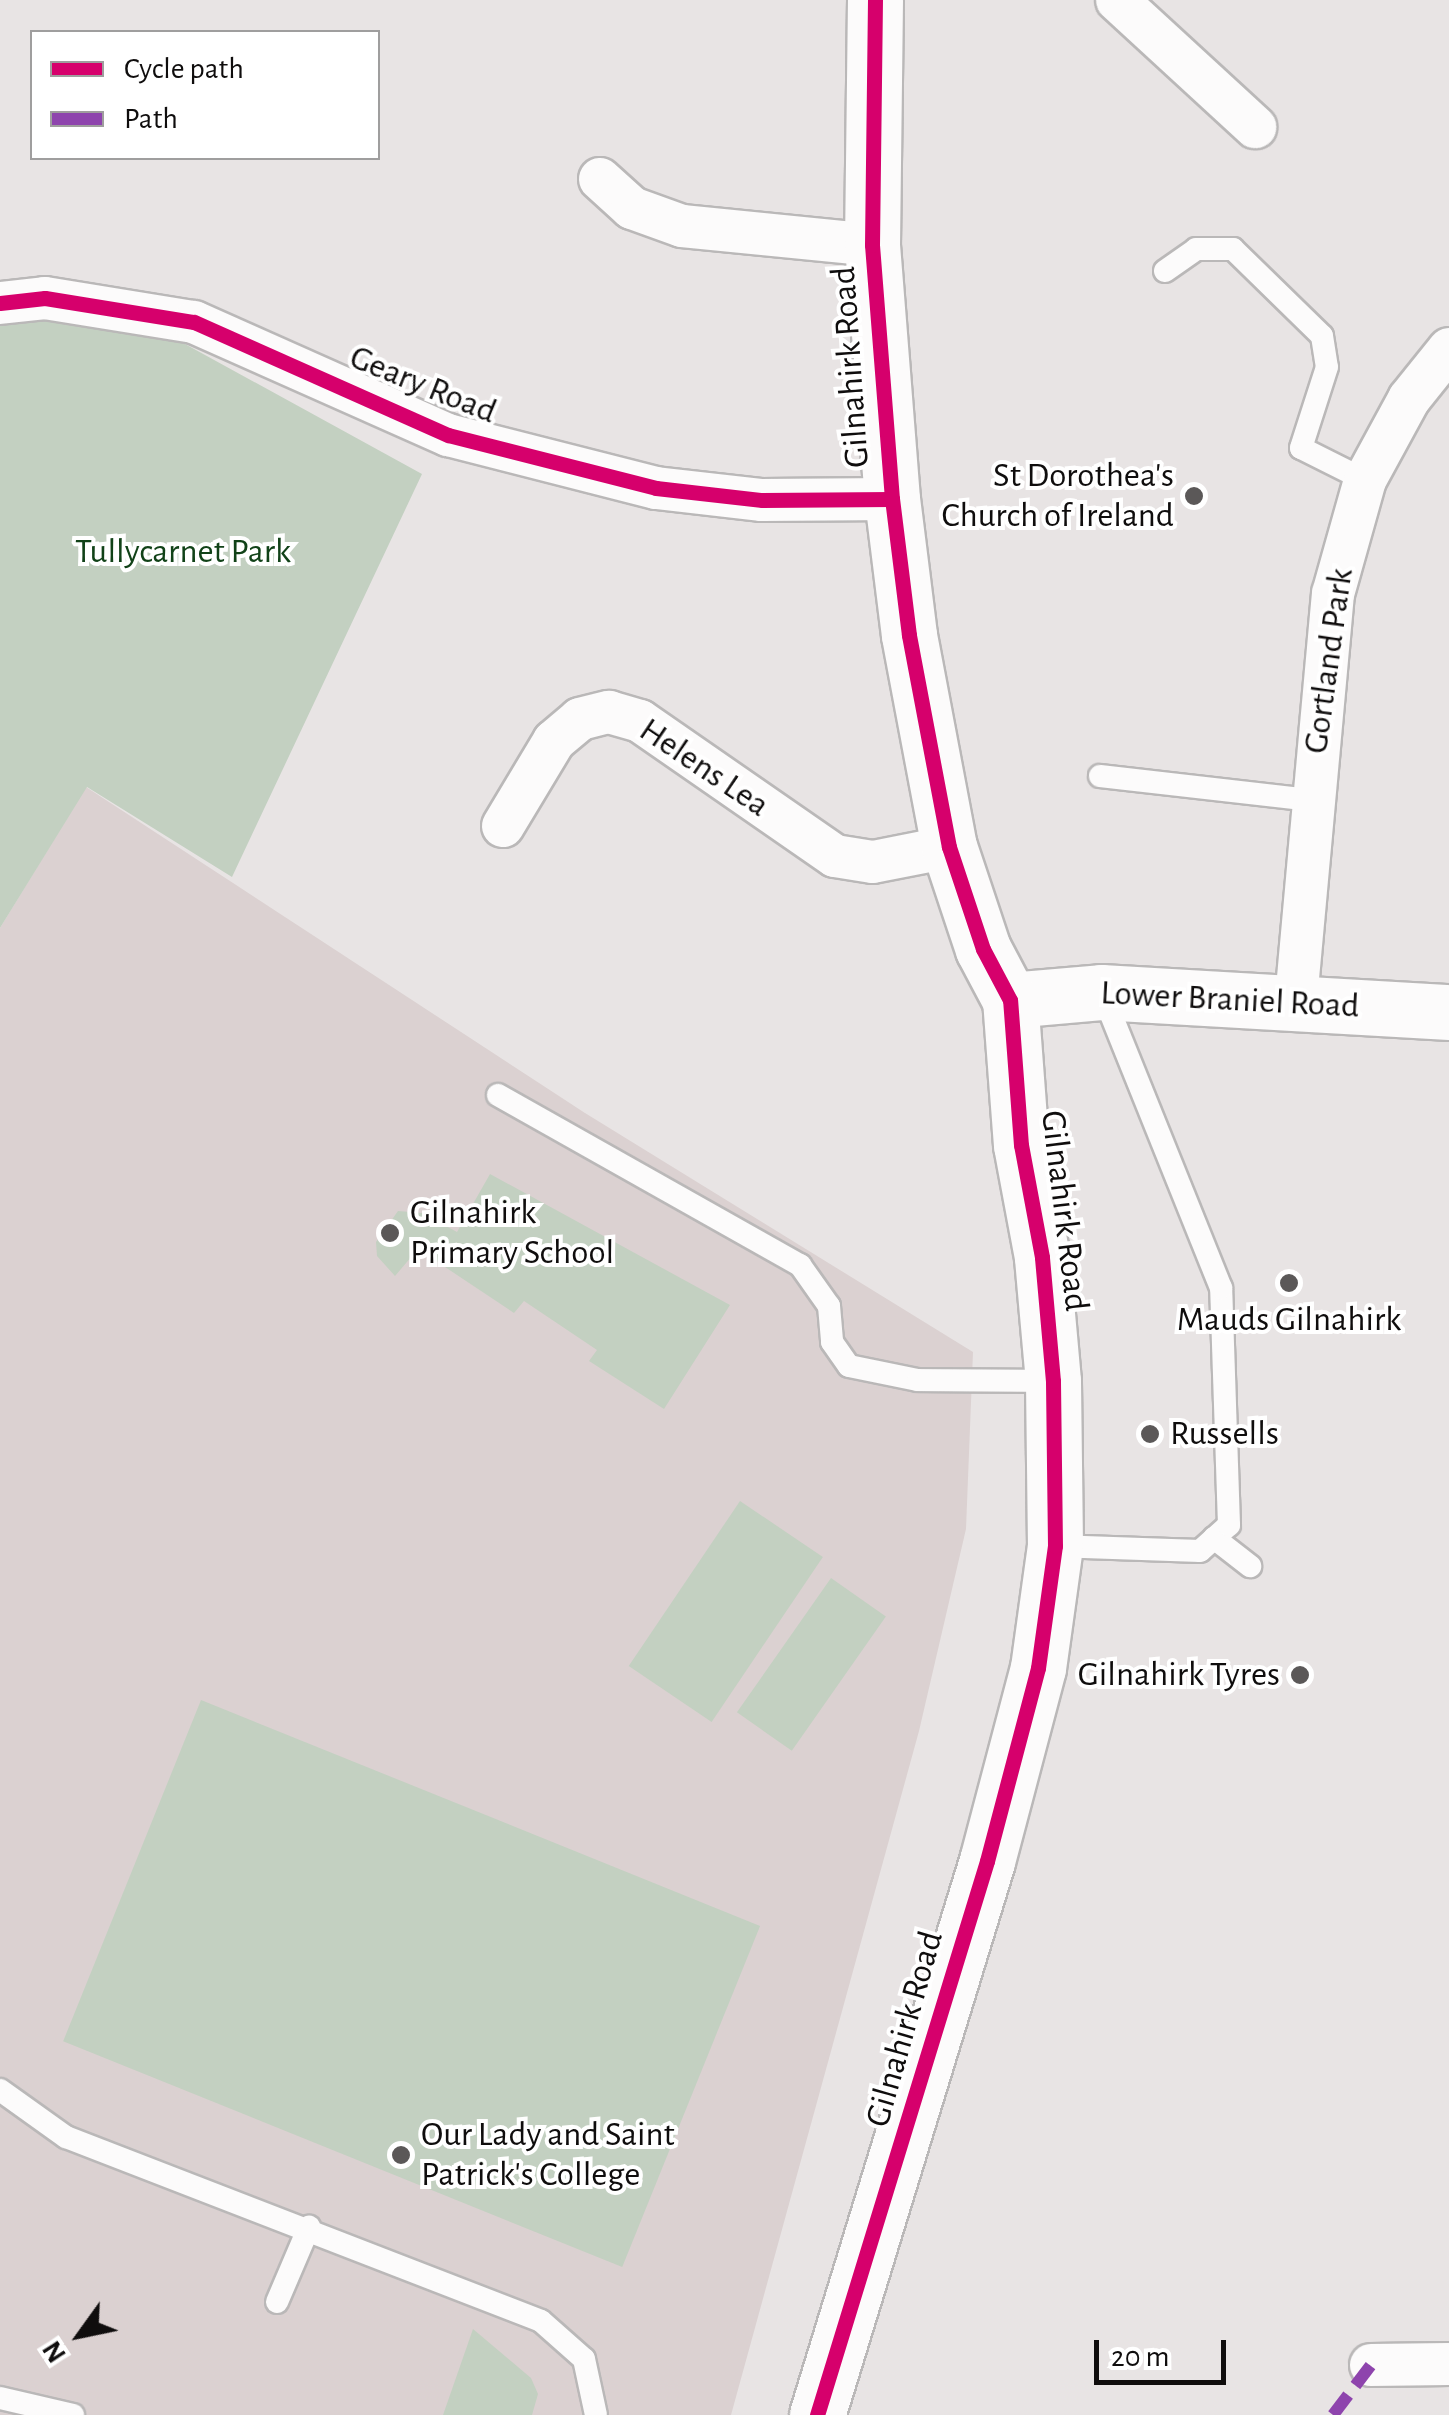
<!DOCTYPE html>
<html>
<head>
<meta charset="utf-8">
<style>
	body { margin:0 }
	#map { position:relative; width:1449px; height:2415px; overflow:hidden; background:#e8e4e4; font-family:"Alegreya Sans",sans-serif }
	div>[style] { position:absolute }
	.built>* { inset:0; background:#dbd1d1 }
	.green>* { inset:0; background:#c3d0c1; transform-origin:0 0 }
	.roads { filter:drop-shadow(2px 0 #bab8b8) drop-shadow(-2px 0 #bab8b8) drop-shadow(0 2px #bab8b8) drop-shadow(0 -2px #bab8b8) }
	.service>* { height:22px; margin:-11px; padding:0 11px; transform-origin:11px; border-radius:11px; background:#fcfbfb }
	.minor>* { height:42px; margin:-21px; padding:0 21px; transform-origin:21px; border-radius:21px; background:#fcfbfb }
	.tertiary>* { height:55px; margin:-27.5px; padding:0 27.5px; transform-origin:27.5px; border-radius:27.5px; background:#fcfbfb }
	.quiet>* { height:12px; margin-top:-6px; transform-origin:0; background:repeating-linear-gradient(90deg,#8e44ad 0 25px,transparent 0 37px) }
	.cycleway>* { height:15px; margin:-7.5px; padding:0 7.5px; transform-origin:7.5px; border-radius:7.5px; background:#d6006c }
	.dots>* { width:28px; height:28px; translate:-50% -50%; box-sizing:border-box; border:5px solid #fff; border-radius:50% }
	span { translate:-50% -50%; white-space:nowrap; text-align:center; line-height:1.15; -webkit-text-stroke:8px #fff; paint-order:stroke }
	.street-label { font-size:35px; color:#0f0d0d }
	.poi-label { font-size:35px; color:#0f0d0d }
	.right { translate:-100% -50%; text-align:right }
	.left { translate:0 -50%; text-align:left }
	.park-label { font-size:35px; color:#114218 }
	.legend { position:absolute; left:30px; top:30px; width:350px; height:130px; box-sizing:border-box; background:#fff; border:2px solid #9f9e9e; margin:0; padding:12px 18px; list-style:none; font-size:30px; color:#0f0d0d }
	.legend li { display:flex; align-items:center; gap:20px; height:50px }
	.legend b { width:50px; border:2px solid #9f9e9e }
	.north { position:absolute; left:30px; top:2285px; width:100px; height:100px; -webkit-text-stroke:8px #fff; paint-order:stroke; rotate:237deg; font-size:28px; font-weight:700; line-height:40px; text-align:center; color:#0f0d0d }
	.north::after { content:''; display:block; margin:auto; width:35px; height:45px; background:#0f0d0d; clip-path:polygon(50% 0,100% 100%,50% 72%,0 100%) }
	.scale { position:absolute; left:1094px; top:2340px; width:132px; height:45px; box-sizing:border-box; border:5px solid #0f0d0d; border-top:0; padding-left:12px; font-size:30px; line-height:35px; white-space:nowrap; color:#0f0d0d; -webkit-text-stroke:8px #fff; paint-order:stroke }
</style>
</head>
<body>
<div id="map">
	<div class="built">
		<div style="clip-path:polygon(86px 787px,585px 1113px,973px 1352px,966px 1529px,919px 1731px,731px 2415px,0 2415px,0 928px)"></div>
	</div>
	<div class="green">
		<div style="clip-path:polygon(0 294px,185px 344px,422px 474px,232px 877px,87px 787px,0 928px)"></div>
		<div style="clip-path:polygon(490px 1174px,730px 1305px,664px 1409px,589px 1361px,597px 1350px,524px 1301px,514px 1313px,418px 1249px,395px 1276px,377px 1256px,376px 1242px,398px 1211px,422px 1213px,457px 1232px)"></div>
		<div style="left:740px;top:1501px;width:100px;height:199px;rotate:34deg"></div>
		<div style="left:831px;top:1578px;width:67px;height:164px;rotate:35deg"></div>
		<div style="left:201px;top:1700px;width:603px;height:368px;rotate:22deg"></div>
		<div style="clip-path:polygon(473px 2329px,531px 2378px,538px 2394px,532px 2415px,443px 2415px)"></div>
	</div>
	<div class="roads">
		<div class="service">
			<div style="left:1165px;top:271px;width:38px;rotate:-35deg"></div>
			<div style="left:1196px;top:249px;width:37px"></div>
			<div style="left:1233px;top:249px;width:124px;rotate:44.3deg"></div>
			<div style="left:1322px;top:336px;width:31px;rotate:81deg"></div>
			<div style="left:1327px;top:367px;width:85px;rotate:107.8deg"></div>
			<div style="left:1301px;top:448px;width:72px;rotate:26.6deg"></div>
			<div style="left:1100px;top:776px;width:213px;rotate:6.5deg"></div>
			<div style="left:498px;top:1095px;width:347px;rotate:29.4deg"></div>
			<div style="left:800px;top:1265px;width:50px;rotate:54.7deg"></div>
			<div style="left:829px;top:1306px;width:36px;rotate:85deg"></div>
			<div style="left:832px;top:1342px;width:29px;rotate:55deg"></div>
			<div style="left:849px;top:1366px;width:70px;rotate:11.5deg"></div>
			<div style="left:918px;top:1380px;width:135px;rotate:0.4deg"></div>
			<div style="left:1214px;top:1538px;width:46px;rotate:37.9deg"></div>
			<div style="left:1055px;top:1546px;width:145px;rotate:2deg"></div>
			<div style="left:1200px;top:1551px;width:39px;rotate:-42deg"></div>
			<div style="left:1229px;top:1525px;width:237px;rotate:-91.9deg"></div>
			<div style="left:1221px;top:1288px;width:316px;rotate:-111.9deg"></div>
			<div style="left:0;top:2090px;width:81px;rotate:35.5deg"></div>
			<div style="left:66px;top:2137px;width:509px;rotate:21.17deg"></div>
			<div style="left:541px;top:2321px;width:57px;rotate:41.5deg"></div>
			<div style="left:584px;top:2359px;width:57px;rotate:77.9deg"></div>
			<div style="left:277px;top:2302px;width:82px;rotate:-66.9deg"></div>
			<div style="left:0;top:2398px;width:75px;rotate:13.1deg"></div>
		</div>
		<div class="minor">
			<div style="left:1117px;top:0;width:188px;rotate:42.6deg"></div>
			<div style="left:600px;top:179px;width:43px;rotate:42.2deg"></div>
			<div style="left:632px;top:208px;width:53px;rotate:19.8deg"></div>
			<div style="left:682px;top:226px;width:191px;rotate:5.7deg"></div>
			<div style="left:0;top:303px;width:45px;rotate:-6.3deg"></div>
			<div style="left:45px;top:298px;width:151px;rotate:9.2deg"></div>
			<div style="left:194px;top:322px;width:278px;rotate:24deg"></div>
			<div style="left:448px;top:435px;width:215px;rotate:14.3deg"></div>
			<div style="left:656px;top:488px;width:107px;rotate:6.5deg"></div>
			<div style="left:762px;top:500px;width:130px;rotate:-0.4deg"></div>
			<div style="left:503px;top:826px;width:99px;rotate:-59deg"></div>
			<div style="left:554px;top:741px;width:34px;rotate:-40deg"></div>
			<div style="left:580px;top:719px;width:30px;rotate:-14deg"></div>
			<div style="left:609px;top:712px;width:32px;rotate:16deg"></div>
			<div style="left:640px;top:721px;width:237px;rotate:34.7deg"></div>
			<div style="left:835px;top:856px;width:38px;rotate:9deg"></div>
			<div style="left:873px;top:862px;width:77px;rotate:-11.2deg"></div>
			<div style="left:1296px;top:1000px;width:408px;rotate:-84.8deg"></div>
			<div style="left:1333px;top:594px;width:118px;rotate:-74.3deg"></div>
			<div style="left:1365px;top:480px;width:92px;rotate:-61.5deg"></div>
			<div style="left:1409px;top:399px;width:64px;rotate:-51.3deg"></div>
			<div style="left:1371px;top:2365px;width:78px;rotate:-0.7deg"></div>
		</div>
		<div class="tertiary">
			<div style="left:1010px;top:1000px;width:91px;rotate:-5deg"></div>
			<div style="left:1101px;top:992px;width:349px;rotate:3.3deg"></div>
			<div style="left:817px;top:2415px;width:579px;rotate:-72.94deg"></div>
			<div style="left:987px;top:1861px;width:200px;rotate:-75.2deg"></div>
			<div style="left:1038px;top:1668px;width:123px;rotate:-82.1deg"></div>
			<div style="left:1055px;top:1546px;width:165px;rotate:-90.7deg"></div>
			<div style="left:1053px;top:1381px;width:124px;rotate:-95.1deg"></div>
			<div style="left:1042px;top:1257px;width:114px;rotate:-100.6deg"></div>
			<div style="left:1021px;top:1145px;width:145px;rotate:-94.3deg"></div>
			<div style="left:1010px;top:1000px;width:58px;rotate:-117.9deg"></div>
			<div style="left:983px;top:949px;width:108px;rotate:-108.4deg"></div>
			<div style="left:949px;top:847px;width:216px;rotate:-100.7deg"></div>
			<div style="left:909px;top:635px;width:137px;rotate:-97.1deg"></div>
			<div style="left:892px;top:499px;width:255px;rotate:-94.5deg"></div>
			<div style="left:872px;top:245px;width:245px;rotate:-89.3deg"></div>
		</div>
	</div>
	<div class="quiet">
		<div style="left:1333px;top:2415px;width:63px;rotate:-52.8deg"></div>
	</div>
	<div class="cycleway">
		<div style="left:0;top:303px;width:45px;rotate:-6.3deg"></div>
		<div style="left:45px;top:298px;width:151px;rotate:9.2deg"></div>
		<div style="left:194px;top:322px;width:278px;rotate:24deg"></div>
		<div style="left:448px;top:435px;width:215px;rotate:14.3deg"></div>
		<div style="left:656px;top:488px;width:107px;rotate:6.5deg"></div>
		<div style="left:762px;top:500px;width:130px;rotate:-0.4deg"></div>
		<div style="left:817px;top:2415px;width:579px;rotate:-72.94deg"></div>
		<div style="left:987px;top:1861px;width:200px;rotate:-75.2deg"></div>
		<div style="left:1038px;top:1668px;width:123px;rotate:-82.1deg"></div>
		<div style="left:1055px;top:1546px;width:165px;rotate:-90.7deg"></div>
		<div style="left:1053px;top:1381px;width:124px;rotate:-95.1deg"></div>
		<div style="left:1042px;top:1257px;width:114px;rotate:-100.6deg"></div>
		<div style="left:1021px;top:1145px;width:145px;rotate:-94.3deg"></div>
		<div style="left:1010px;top:1000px;width:58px;rotate:-117.9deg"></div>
		<div style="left:983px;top:949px;width:108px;rotate:-108.4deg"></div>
		<div style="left:949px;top:847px;width:216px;rotate:-100.7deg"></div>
		<div style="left:909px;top:635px;width:137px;rotate:-97.1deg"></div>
		<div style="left:892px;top:499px;width:255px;rotate:-94.5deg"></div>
		<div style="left:872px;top:245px;width:245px;rotate:-89.3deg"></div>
	</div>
	<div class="dots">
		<div style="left:1194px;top:496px;background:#5b5858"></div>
		<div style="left:390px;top:1233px;background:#5b5858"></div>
		<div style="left:1289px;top:1283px;background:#5b5858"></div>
		<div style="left:1150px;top:1434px;background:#5b5858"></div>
		<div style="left:1300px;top:1675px;background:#5b5858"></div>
		<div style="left:401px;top:2155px;background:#5b5858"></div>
	</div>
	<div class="street-label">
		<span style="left:851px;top:367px;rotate:-94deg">Gilnahirk Road</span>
		<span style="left:423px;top:385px;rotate:22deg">Geary Road</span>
		<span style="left:1329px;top:661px;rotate:-82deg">Gortland Park</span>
		<span style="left:704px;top:768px;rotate:34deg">Helens Lea</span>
		<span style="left:1230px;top:1000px;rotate:3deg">Lower Braniel Road</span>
		<span style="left:1064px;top:1211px;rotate:83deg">Gilnahirk Road</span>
		<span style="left:905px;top:2029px;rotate:-74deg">Gilnahirk Road</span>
	</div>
	<div class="poi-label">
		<span class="right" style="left:1174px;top:496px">St Dorothea's<br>Church of Ireland</span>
		<span class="left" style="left:410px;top:1233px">Gilnahirk<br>Primary School</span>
		<span style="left:1289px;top:1320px">Mauds Gilnahirk</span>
		<span class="left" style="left:1170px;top:1434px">Russells</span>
		<span class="right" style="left:1280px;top:1675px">Gilnahirk Tyres</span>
		<span class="left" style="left:421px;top:2155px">Our Lady and Saint<br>Patrick's College</span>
	</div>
	<div class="park-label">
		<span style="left:183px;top:552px">Tullycarnet Park</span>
	</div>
	<ul class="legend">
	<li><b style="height:12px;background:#d6006c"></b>Cycle path</li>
	<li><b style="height:12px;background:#8e44ad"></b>Path</li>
	</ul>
	<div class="north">N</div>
	<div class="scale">20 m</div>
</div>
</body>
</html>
